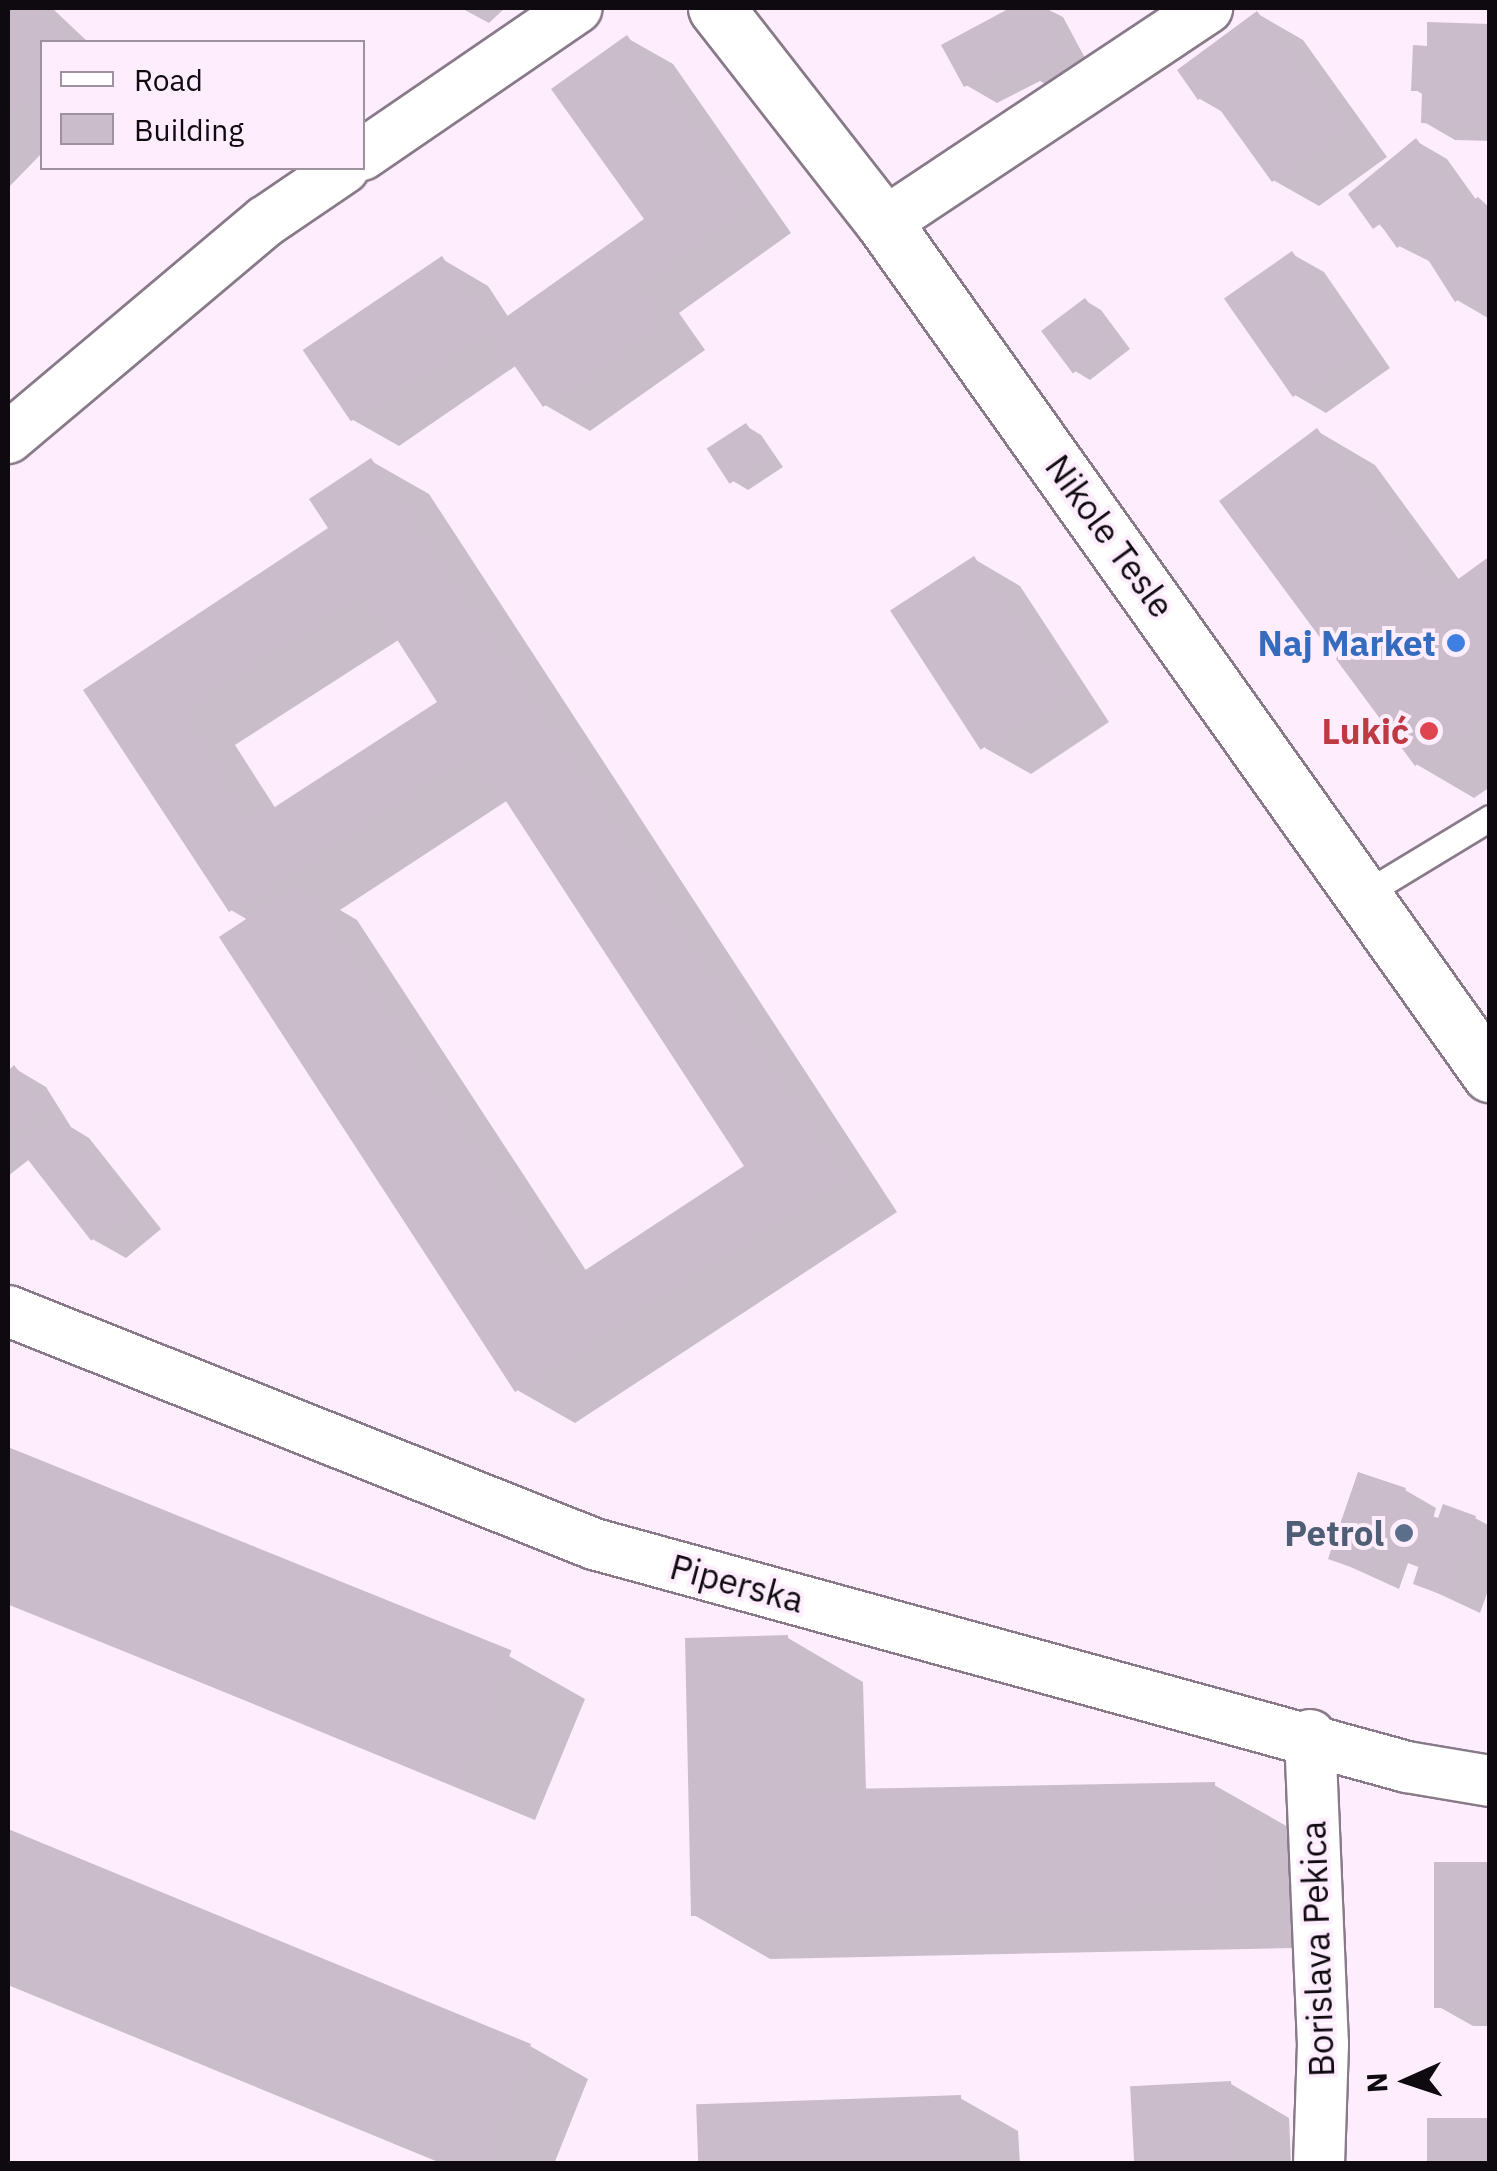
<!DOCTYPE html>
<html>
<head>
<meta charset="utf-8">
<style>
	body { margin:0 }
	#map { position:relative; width:1497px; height:2171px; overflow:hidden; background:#fdedfd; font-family:"IBM Plex Sans",sans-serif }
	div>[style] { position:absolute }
	.shadow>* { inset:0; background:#0003 }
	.building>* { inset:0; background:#cbbccb; transform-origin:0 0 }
	.roads { filter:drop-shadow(2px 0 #887a89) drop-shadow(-2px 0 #887a89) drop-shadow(0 2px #887a89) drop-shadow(0 -2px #887a89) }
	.service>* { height:25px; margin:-12.5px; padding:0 12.5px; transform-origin:12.5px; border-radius:12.5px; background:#fff }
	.minor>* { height:50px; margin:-25px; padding:0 25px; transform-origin:25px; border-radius:25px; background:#fff }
	.tertiary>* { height:55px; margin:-27.5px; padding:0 27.5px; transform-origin:27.5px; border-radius:27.5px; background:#fff }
	.dots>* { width:28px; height:28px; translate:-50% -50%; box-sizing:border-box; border:5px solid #fdedfd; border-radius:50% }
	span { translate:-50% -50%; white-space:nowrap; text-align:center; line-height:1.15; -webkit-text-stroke:8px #fdedfd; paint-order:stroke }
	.street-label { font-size:35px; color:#0f0a0f }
	.shop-label { font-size:35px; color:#366cbe; font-weight:700 }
	.right { translate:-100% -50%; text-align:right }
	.health-label { font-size:35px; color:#be3a42; font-weight:700 }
	.service-label { font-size:35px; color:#4e5e75; font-weight:700 }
	.frame { position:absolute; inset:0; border:10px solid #0f0a0f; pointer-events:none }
	.legend { position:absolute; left:40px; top:40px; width:325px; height:130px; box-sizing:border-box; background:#fdedfd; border:2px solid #9e929e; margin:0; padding:12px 18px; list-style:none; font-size:30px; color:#0f0a0f }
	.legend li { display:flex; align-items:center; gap:20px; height:50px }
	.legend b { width:50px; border:2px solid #9e929e }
	.north { position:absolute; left:1357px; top:2031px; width:100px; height:100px; -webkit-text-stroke:8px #fdedfd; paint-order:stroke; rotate:267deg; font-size:28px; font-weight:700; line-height:40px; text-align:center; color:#0f0a0f }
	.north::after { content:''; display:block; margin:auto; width:35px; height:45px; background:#0f0a0f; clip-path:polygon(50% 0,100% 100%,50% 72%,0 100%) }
</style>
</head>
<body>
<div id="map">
	<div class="shadow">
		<div style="clip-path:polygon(8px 8px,52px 8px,88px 42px,42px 42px,42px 153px,9px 187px)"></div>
		<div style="clip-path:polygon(461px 8px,505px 8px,489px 23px)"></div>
		<div style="clip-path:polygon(1016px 8px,1045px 8px,1063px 17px,1092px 71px,1056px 90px,1040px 81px,997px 103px,966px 85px,944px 46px)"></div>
		<div style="clip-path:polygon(1258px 14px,1303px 40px,1387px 157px,1319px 206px,1273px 180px,1226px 114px,1200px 99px)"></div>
		<div style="clip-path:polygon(1490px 27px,1490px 141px,1455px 140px,1424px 122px,1424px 95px,1414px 89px,1429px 48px)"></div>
		<div style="clip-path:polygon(627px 38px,673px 64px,791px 233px,679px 313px,705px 350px,590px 431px,545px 405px,517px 365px,399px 446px,353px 420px,442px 259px,488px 286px,509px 318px,647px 220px)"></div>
		<div style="clip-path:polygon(1416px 141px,1447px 159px,1477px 201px,1490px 207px,1488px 318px,1457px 300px,1433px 263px,1399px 246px,1352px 194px)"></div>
		<div style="clip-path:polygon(1292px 254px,1324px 272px,1390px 368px,1326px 413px,1295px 395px)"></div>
		<div style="clip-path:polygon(1086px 301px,1101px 310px,1130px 349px,1090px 380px,1075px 371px)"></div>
		<div style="clip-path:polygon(746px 426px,761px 435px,783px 467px,748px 490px,733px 481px)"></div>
		<div style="clip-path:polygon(1317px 431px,1375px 465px,1460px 581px,1490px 559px,1490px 787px,1474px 798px,1416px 764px)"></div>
		<div style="clip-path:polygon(evenodd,371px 461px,429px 494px,897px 1212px,575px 1423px,517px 1390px,248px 920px,231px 910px,86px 690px,332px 529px,371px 461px,400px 639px,441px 703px,276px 809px,235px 745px,400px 639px,371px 461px,508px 800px,747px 1167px,587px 1272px,357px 920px,340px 910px,508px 800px)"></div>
		<div style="clip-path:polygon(974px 559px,1020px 586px,1109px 722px,1031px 774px,985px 748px)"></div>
		<div style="clip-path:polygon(14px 1068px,46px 1087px,71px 1127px,89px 1138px,161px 1229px,126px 1258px,94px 1240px,31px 1158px,8px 1176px,8px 1074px)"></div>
		<div style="clip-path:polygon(8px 1450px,509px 1656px,585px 1699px,535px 1820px,8px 1603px)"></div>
		<div style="clip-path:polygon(1405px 1490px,1436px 1508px,1433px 1519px,1475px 1518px,1490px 1526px,1490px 1585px,1480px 1613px,1416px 1583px,1421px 1568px,1408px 1563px,1399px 1589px,1331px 1558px)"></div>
		<div style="clip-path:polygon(788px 1638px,863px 1682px,866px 1791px,1214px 1785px,1290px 1828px,1292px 1948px,770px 1959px,694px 1915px)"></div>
		<div style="clip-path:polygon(8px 1831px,530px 2046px,588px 2079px,554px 2164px,443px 2164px,8px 1985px)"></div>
		<div style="clip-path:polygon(1490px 1865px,1490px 2026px,1473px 2026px,1441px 2008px)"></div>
		<div style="clip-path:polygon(1231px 2084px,1289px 2118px,1291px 2164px,1136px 2164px)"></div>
		<div style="clip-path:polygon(960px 2098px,1018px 2131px,1020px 2164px,700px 2164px)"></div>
	</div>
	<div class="building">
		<div style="clip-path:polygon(8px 8px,36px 8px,72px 42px,42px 42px,42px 80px,8px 116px)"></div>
		<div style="clip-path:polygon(1010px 8px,1037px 8px,1062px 53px,1023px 74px,1015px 60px,964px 87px,941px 45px)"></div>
		<div style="clip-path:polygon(1257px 11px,1343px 130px,1272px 182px,1208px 93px,1198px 100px,1177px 70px)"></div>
		<div style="clip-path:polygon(1427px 22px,1490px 24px,1490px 126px,1421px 123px,1422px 91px,1411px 91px,1413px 45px,1427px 46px)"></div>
		<div style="clip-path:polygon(627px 35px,747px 206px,635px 286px,661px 323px,543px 407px,489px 329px,644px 219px,551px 89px)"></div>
		<div style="clip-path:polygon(1416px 138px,1462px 203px,1397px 248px,1380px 224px,1373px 229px,1348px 194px)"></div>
		<div style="clip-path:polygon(1478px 197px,1490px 208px,1490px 293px,1473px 303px,1467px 294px,1455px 302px,1420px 247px,1432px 239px,1426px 231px)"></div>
		<div style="left:1292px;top:251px;width:120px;height:83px;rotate:55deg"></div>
		<div style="left:442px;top:256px;width:86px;height:168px;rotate:56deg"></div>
		<div style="left:1085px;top:298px;width:53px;height:55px;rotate:53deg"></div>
		<div style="left:746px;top:423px;width:42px;height:47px;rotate:57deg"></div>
		<div style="clip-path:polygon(1317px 428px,1439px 593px,1490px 556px,1490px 711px,1415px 766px,1219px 501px)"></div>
		<div style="clip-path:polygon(evenodd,371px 458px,841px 1178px,515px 1392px,219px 937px,299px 884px,561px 1286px,744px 1166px,474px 752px,229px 912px,83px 690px,328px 528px,309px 499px,371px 458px,366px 591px,437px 702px,250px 823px,178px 712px,366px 591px)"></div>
		<div style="left:974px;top:556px;width:166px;height:100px;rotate:57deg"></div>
		<div style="clip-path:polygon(14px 1065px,45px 1105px,8px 1134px,8px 1071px)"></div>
		<div style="left:58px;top:1117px;width:118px;height:50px;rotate:52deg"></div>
		<div style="left:8px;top:1447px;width:543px;height:146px;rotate:22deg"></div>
		<div style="clip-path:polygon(1358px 1472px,1406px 1488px,1401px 1505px,1438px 1518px,1443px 1504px,1476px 1516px,1448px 1597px,1413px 1584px,1420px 1562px,1376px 1547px,1368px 1573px,1328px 1559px)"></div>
		<div style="clip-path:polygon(788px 1635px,792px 1790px,1215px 1782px,1217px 1906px,691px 1916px,685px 1638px)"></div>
		<div style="clip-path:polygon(8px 1829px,531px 2044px,482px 2164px,461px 2164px,8px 1978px)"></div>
		<div style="left:1490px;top:1862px;width:146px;height:56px;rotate:90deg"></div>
		<div style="left:1231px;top:2081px;width:83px;height:101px;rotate:87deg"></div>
		<div style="left:961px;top:2095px;width:69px;height:265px;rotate:88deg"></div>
		<div style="left:1490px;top:2118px;width:46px;height:63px;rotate:90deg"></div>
	</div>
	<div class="roads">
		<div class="service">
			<div style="left:1366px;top:893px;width:145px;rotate:-31.2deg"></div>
		</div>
		<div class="minor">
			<div style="left:362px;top:155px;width:260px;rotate:-34.4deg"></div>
			<div style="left:884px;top:223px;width:388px;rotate:-33.6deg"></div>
			<div style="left:8px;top:438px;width:337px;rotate:-40.1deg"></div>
			<div style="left:266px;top:221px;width:94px;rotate:-34.2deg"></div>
			<div style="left:8px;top:1311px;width:631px;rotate:21.68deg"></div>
			<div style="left:594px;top:1544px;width:843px;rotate:15.34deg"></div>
			<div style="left:1407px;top:1767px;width:84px;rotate:9.6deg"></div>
			<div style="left:1310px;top:1735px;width:309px;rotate:87.6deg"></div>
			<div style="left:1323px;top:2044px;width:120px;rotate:91.9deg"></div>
		</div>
		<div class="tertiary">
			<div style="left:716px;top:8px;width:273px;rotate:52deg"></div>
			<div style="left:884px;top:223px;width:1045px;rotate:54.55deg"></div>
		</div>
	</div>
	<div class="dots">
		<div style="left:1456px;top:643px;background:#3f7fe0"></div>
		<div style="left:1429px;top:731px;background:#e0444e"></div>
		<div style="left:1404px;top:1533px;background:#5c6f8a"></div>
	</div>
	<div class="street-label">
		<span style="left:1110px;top:536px;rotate:54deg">Nikole Tesle</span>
		<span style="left:737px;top:1583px;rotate:15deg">Piperska</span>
		<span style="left:1317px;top:1949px;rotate:-92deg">Borislava Pekica</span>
	</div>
	<div class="shop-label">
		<span class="right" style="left:1436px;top:643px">Naj Market</span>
	</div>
	<div class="health-label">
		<span class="right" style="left:1409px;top:731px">Lukić</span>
	</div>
	<div class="service-label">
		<span class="right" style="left:1384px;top:1533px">Petrol</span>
	</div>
	<div class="frame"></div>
	<ul class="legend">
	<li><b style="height:12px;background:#fff"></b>Road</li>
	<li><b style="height:28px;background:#cbbccb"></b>Building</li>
	</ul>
	<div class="north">N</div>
</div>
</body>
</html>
